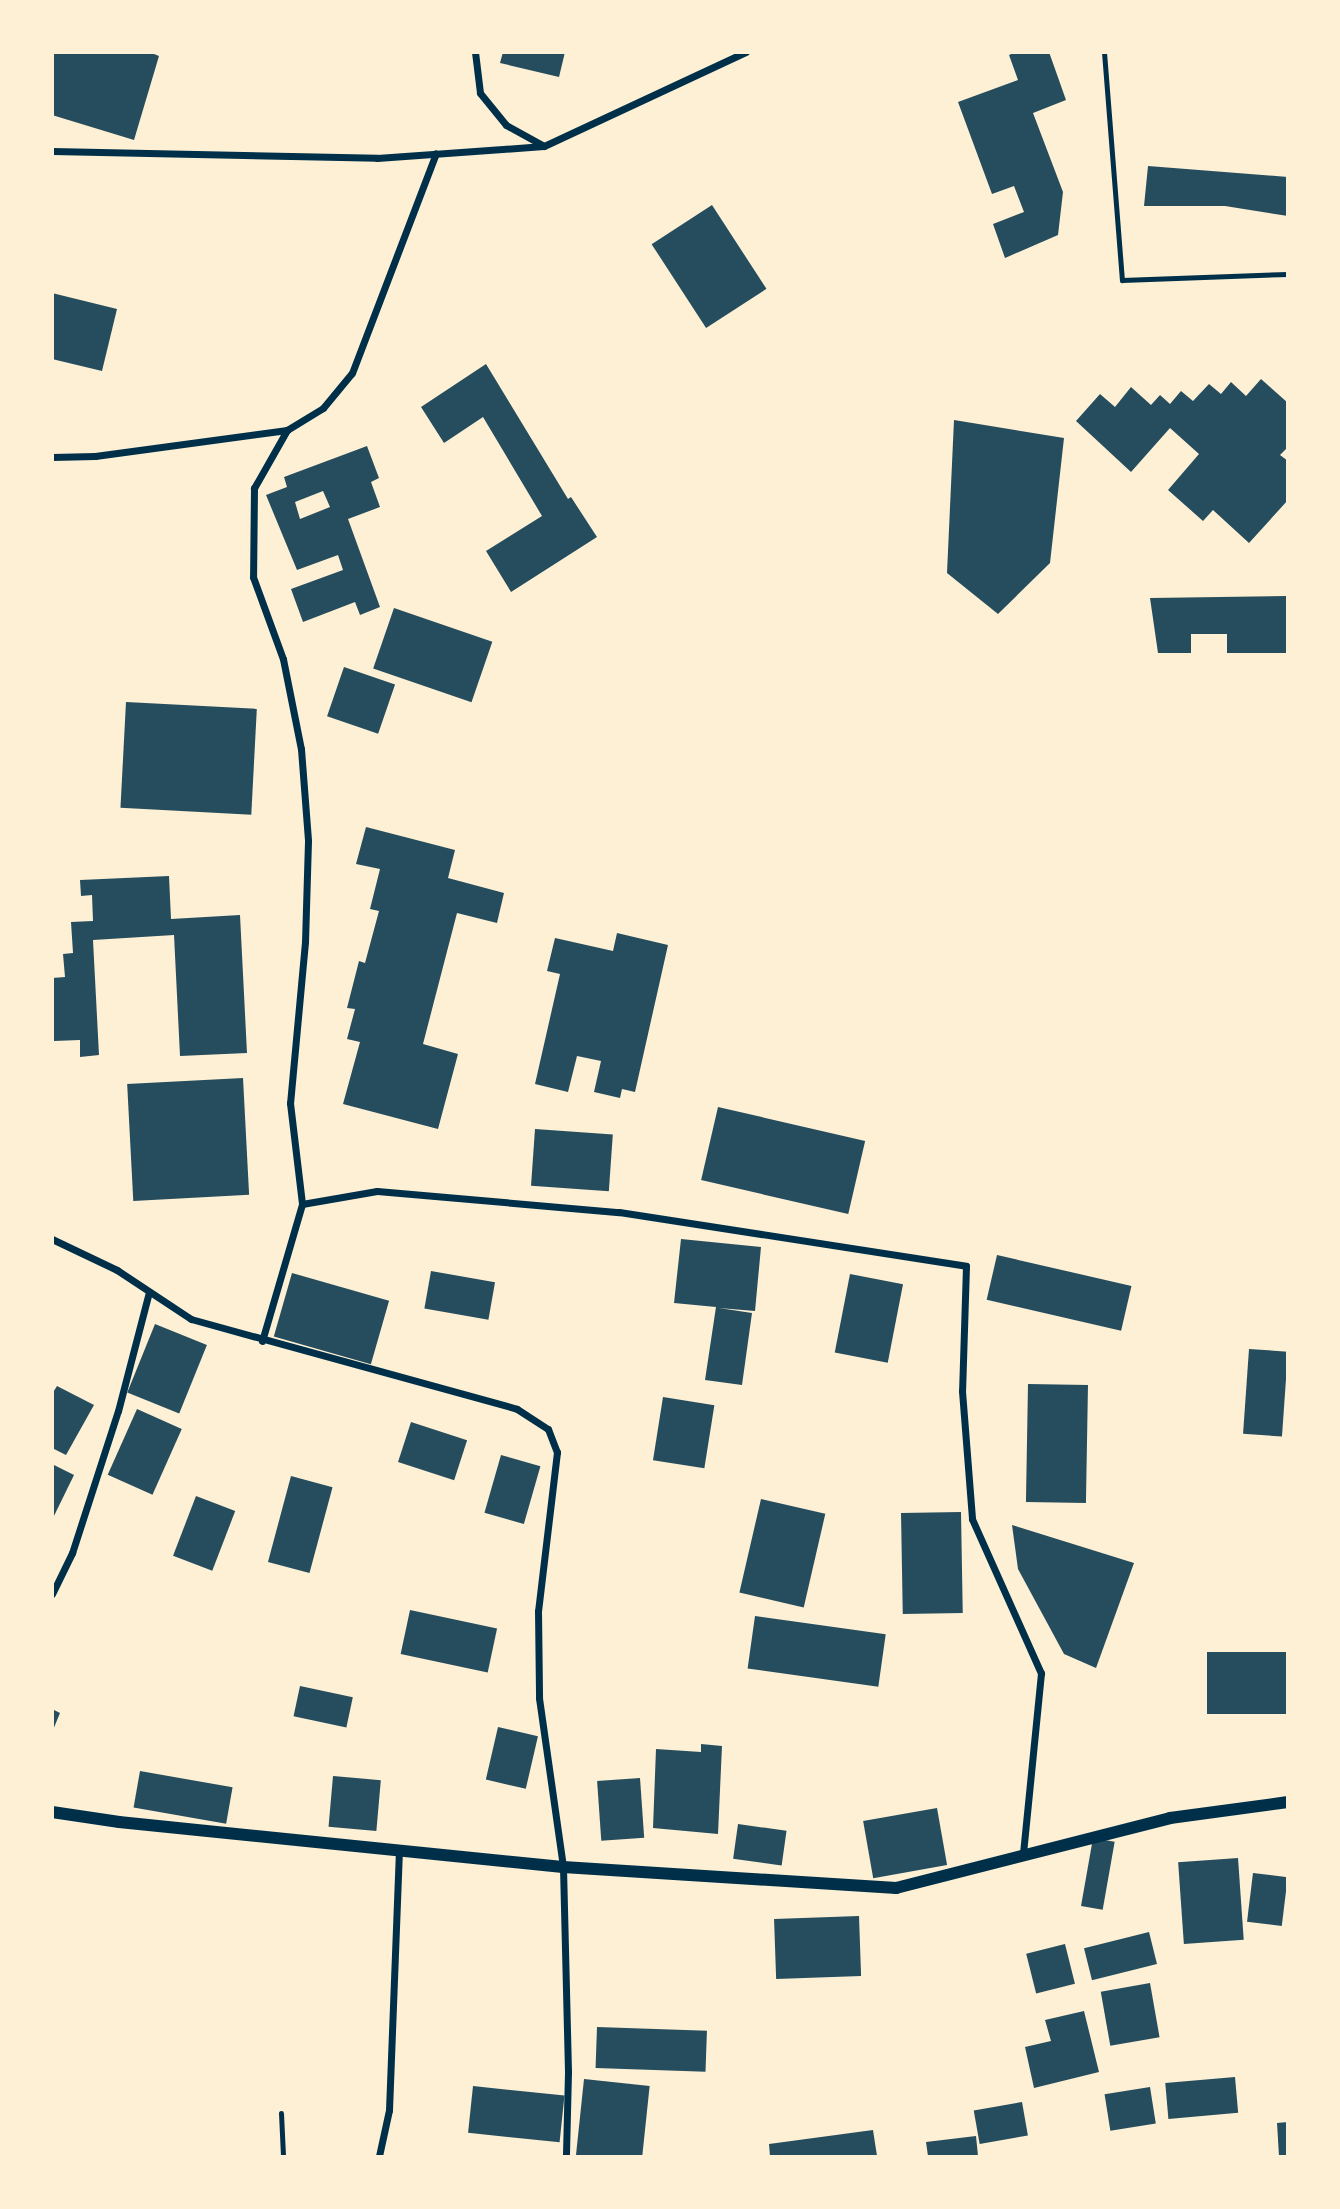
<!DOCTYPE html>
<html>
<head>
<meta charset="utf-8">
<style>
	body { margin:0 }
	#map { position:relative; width:1340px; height:2209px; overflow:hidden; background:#fdf0d5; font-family:"Golos Text",sans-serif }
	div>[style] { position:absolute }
	.building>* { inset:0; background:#264d5e; transform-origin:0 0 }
	.service>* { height:5px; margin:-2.5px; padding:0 2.5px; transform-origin:2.5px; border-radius:2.5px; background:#003049 }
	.minor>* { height:7px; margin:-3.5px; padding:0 3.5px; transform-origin:3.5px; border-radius:3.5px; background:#003049 }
	.tertiary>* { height:12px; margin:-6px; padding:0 6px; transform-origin:6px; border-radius:6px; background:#003049 }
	span { translate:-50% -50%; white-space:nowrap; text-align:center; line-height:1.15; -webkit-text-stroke:6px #fdf0d5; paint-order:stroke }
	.frame { position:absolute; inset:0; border:54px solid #fdf0d5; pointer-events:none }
</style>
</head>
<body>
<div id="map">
	<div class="building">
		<div style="clip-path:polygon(52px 52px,149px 52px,159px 56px,134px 140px,52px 115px)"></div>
		<div style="clip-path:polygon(503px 52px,565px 52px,559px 77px,500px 63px)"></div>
		<div style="clip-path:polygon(1016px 52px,1049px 52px,1066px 100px,1033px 113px,1063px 192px,1058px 235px,1005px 258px,993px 224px,1024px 212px,1014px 186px,992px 194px,958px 102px,1018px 80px,1009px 55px)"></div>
		<div style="clip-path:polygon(1148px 166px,1288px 177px,1288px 216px,1225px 206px,1144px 206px)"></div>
		<div style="left:712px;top:205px;width:100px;height:72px;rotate:57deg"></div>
		<div style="clip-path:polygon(52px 293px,117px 309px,102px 371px,52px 359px)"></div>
		<div style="clip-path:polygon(486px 364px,568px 499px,571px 497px,597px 537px,511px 592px,486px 551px,542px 516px,483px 417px,444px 443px,421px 407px)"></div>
		<div style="clip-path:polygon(1261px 379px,1288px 403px,1288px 447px,1280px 455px,1288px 461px,1288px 500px,1249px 543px,1213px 510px,1203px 521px,1168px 490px,1199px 454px,1170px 428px,1131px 472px,1076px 421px,1100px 394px,1115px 407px,1131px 387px,1151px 405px,1160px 395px,1170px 404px,1181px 391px,1193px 401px,1209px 384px,1221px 394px,1231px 382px,1246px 396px)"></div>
		<div style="clip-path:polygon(954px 420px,1064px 438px,1050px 563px,998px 614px,947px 573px)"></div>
		<div style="clip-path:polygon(evenodd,367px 446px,379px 478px,371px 482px,380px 507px,348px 519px,380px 607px,360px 615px,355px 602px,303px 622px,291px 589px,343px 570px,338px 555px,297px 570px,266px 495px,287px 487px,284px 477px,367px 446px,323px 491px,330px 507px,300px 519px,295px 502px,323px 491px)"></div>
		<div style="clip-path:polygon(1287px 596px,1288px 653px,1227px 653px,1227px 634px,1191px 634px,1191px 653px,1158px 653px,1150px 598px)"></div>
		<div style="left:394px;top:608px;width:104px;height:64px;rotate:19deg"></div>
		<div style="left:344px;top:667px;width:54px;height:52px;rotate:19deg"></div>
		<div style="left:126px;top:702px;width:131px;height:106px;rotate:3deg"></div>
		<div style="clip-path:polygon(366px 827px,455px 850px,448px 878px,504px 893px,497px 923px,457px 913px,423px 1044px,458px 1054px,438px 1129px,343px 1104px,360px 1042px,347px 1039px,355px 1009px,347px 1008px,359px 961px,365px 963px,379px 911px,370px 909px,380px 869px,356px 864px)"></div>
		<div style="clip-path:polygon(169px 876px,171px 919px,240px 915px,247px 1053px,180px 1056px,174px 935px,93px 940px,99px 1055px,80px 1057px,80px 1040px,54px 1041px,52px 978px,65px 977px,63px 954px,73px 953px,71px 922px,93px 921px,92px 895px,81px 896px,80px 880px)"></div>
		<div style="clip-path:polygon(617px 933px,668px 945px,635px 1092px,622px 1089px,620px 1098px,594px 1092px,601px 1061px,577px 1056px,568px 1092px,535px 1084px,560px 974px,547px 971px,555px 938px,613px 951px)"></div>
		<div style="left:243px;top:1078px;width:117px;height:116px;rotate:87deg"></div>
		<div style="left:718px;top:1107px;width:151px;height:75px;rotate:13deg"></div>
		<div style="left:535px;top:1129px;width:78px;height:57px;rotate:4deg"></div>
		<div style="clip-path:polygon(681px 1239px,761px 1247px,755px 1311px,719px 1308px,752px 1313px,742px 1385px,705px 1380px,716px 1307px,674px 1303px)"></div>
		<div style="left:997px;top:1255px;width:138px;height:46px;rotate:13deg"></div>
		<div style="left:431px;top:1271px;width:65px;height:38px;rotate:10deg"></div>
		<div style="left:292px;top:1273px;width:101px;height:66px;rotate:16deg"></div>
		<div style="left:850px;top:1274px;width:54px;height:80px;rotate:11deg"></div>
		<div style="left:155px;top:1324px;width:56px;height:74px;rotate:22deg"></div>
		<div style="left:1249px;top:1349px;width:39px;height:85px;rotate:4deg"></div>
		<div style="left:1028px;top:1384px;width:60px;height:118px;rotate:1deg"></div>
		<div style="clip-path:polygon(57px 1386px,94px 1405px,66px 1455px,52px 1448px,52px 1394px)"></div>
		<div style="left:663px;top:1397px;width:52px;height:64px;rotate:9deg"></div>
		<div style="left:137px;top:1409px;width:49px;height:72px;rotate:24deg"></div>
		<div style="left:411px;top:1422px;width:59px;height:42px;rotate:18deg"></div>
		<div style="left:501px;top:1455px;width:41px;height:60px;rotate:16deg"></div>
		<div style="clip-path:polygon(52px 1464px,74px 1475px,52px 1520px)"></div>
		<div style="left:291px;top:1476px;width:43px;height:89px;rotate:15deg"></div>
		<div style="left:196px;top:1496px;width:42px;height:64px;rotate:21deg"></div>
		<div style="left:761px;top:1499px;width:66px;height:96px;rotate:13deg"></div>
		<div style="left:961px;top:1512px;width:101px;height:60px;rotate:89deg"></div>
		<div style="clip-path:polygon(1012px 1525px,1134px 1563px,1096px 1668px,1064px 1654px,1018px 1569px)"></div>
		<div style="left:410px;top:1610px;width:89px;height:45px;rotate:12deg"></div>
		<div style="left:755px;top:1616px;width:132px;height:53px;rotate:8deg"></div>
		<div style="left:1288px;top:1652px;width:62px;height:81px;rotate:90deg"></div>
		<div style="left:300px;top:1686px;width:54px;height:31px;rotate:12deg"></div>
		<div style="clip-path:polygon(52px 1709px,60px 1713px,53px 1730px,52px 1730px)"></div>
		<div style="left:498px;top:1727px;width:41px;height:54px;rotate:13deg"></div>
		<div style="clip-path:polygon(701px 1744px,722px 1746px,718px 1834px,653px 1828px,656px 1749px,701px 1752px)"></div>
		<div style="left:140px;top:1771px;width:94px;height:37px;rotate:10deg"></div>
		<div style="left:333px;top:1776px;width:48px;height:51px;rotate:5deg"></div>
		<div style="left:640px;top:1778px;width:60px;height:43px;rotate:86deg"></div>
		<div style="left:937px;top:1808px;width:58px;height:75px;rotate:80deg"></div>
		<div style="left:738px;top:1824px;width:49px;height:35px;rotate:8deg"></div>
		<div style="left:1093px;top:1838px;width:22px;height:69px;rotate:10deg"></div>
		<div style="left:1238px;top:1858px;width:82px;height:60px;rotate:86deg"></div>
		<div style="left:1253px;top:1873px;width:35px;height:49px;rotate:7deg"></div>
		<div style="left:859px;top:1916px;width:60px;height:85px;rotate:88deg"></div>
		<div style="left:1149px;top:1932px;width:33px;height:67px;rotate:76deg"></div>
		<div style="left:1065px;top:1944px;width:41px;height:40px;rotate:76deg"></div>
		<div style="left:1150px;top:1983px;width:55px;height:50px;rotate:80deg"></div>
		<div style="clip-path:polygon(1084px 2011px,1099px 2072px,1034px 2088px,1025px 2047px,1051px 2041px,1045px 2020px)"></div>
		<div style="left:597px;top:2027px;width:110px;height:41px;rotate:2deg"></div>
		<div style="left:1235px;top:2077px;width:36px;height:70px;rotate:85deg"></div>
		<div style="left:584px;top:2079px;width:66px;height:78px;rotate:6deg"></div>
		<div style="left:473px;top:2086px;width:92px;height:47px;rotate:6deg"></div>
		<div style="left:1150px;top:2087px;width:37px;height:46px;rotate:81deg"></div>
		<div style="left:1022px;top:2102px;width:34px;height:49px;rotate:80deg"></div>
		<div style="clip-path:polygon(1288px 2122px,1288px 2156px,1279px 2156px,1277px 2123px)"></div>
		<div style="clip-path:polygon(873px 2130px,877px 2156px,770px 2156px,769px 2144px)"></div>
		<div style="clip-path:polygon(976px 2136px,978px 2156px,928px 2156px,926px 2142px)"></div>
	</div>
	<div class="service">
		<div style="left:1104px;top:52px;width:229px;rotate:85.5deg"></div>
		<div style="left:1122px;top:280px;width:166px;rotate:-2.1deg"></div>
		<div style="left:281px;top:2113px;width:43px;rotate:87.3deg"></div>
	</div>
	<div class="minor">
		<div style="left:475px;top:52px;width:41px;rotate:83deg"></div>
		<div style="left:480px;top:93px;width:41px;rotate:50.9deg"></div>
		<div style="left:506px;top:125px;width:43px;rotate:28.9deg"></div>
		<div style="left:52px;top:151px;width:325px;rotate:1.2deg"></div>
		<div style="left:377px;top:158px;width:167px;rotate:-4.1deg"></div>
		<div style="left:544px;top:146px;width:223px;rotate:-25deg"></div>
		<div style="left:287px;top:430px;width:67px;rotate:119.6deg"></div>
		<div style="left:254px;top:488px;width:89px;rotate:90.6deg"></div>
		<div style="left:253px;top:577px;width:87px;rotate:69.9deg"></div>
		<div style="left:283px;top:659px;width:92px;rotate:78.7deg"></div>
		<div style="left:301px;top:749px;width:92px;rotate:85.6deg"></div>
		<div style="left:308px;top:841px;width:101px;rotate:91.7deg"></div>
		<div style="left:305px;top:942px;width:162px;rotate:95.3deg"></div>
		<div style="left:290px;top:1103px;width:102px;rotate:83.2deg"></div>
		<div style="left:52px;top:457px;width:43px;rotate:-1.3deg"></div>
		<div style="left:95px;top:456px;width:194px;rotate:-7.7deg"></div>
		<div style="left:287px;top:430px;width:42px;rotate:-31.4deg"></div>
		<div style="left:323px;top:408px;width:45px;rotate:-50.4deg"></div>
		<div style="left:352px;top:373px;width:235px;rotate:-69.1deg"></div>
		<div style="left:52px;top:1239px;width:72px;rotate:25.5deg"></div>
		<div style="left:117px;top:1270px;width:89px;rotate:33.5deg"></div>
		<div style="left:191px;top:1319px;width:338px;rotate:15.4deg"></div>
		<div style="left:517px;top:1409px;width:37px;rotate:33deg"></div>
		<div style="left:548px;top:1429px;width:25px;rotate:69deg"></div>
		<div style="left:557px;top:1452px;width:160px;rotate:96.8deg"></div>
		<div style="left:538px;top:1611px;width:87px;rotate:89.3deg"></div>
		<div style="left:539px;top:1698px;width:171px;rotate:81.9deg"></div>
		<div style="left:563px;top:1867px;width:205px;rotate:88.6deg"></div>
		<div style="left:568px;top:2072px;width:84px;rotate:91.4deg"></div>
		<div style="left:262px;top:1341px;width:143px;rotate:-73.7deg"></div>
		<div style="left:302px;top:1204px;width:76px;rotate:-9.8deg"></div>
		<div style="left:377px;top:1191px;width:243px;rotate:5deg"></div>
		<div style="left:619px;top:1212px;width:351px;rotate:8.8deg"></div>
		<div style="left:966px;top:1266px;width:125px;rotate:91.8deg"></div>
		<div style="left:962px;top:1391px;width:128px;rotate:85.5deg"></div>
		<div style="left:972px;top:1519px;width:169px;rotate:65.9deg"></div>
		<div style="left:1041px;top:1673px;width:182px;rotate:95.7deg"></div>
		<div style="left:52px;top:1594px;width:46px;rotate:-64deg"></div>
		<div style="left:72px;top:1553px;width:149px;rotate:-72.1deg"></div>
		<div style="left:118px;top:1411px;width:123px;rotate:-75.4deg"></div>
		<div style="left:379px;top:2156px;width:47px;rotate:-77.7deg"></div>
		<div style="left:389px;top:2110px;width:260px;rotate:-87.8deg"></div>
	</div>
	<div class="tertiary">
		<div style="left:52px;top:1812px;width:68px;rotate:8.5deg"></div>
		<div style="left:119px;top:1822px;width:446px;rotate:5.8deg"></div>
		<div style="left:563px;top:1867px;width:334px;rotate:3.6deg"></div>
		<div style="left:896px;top:1888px;width:283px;rotate:-14.3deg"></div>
		<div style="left:1170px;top:1818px;width:119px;rotate:-7.7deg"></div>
	</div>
	<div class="frame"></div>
</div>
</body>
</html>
